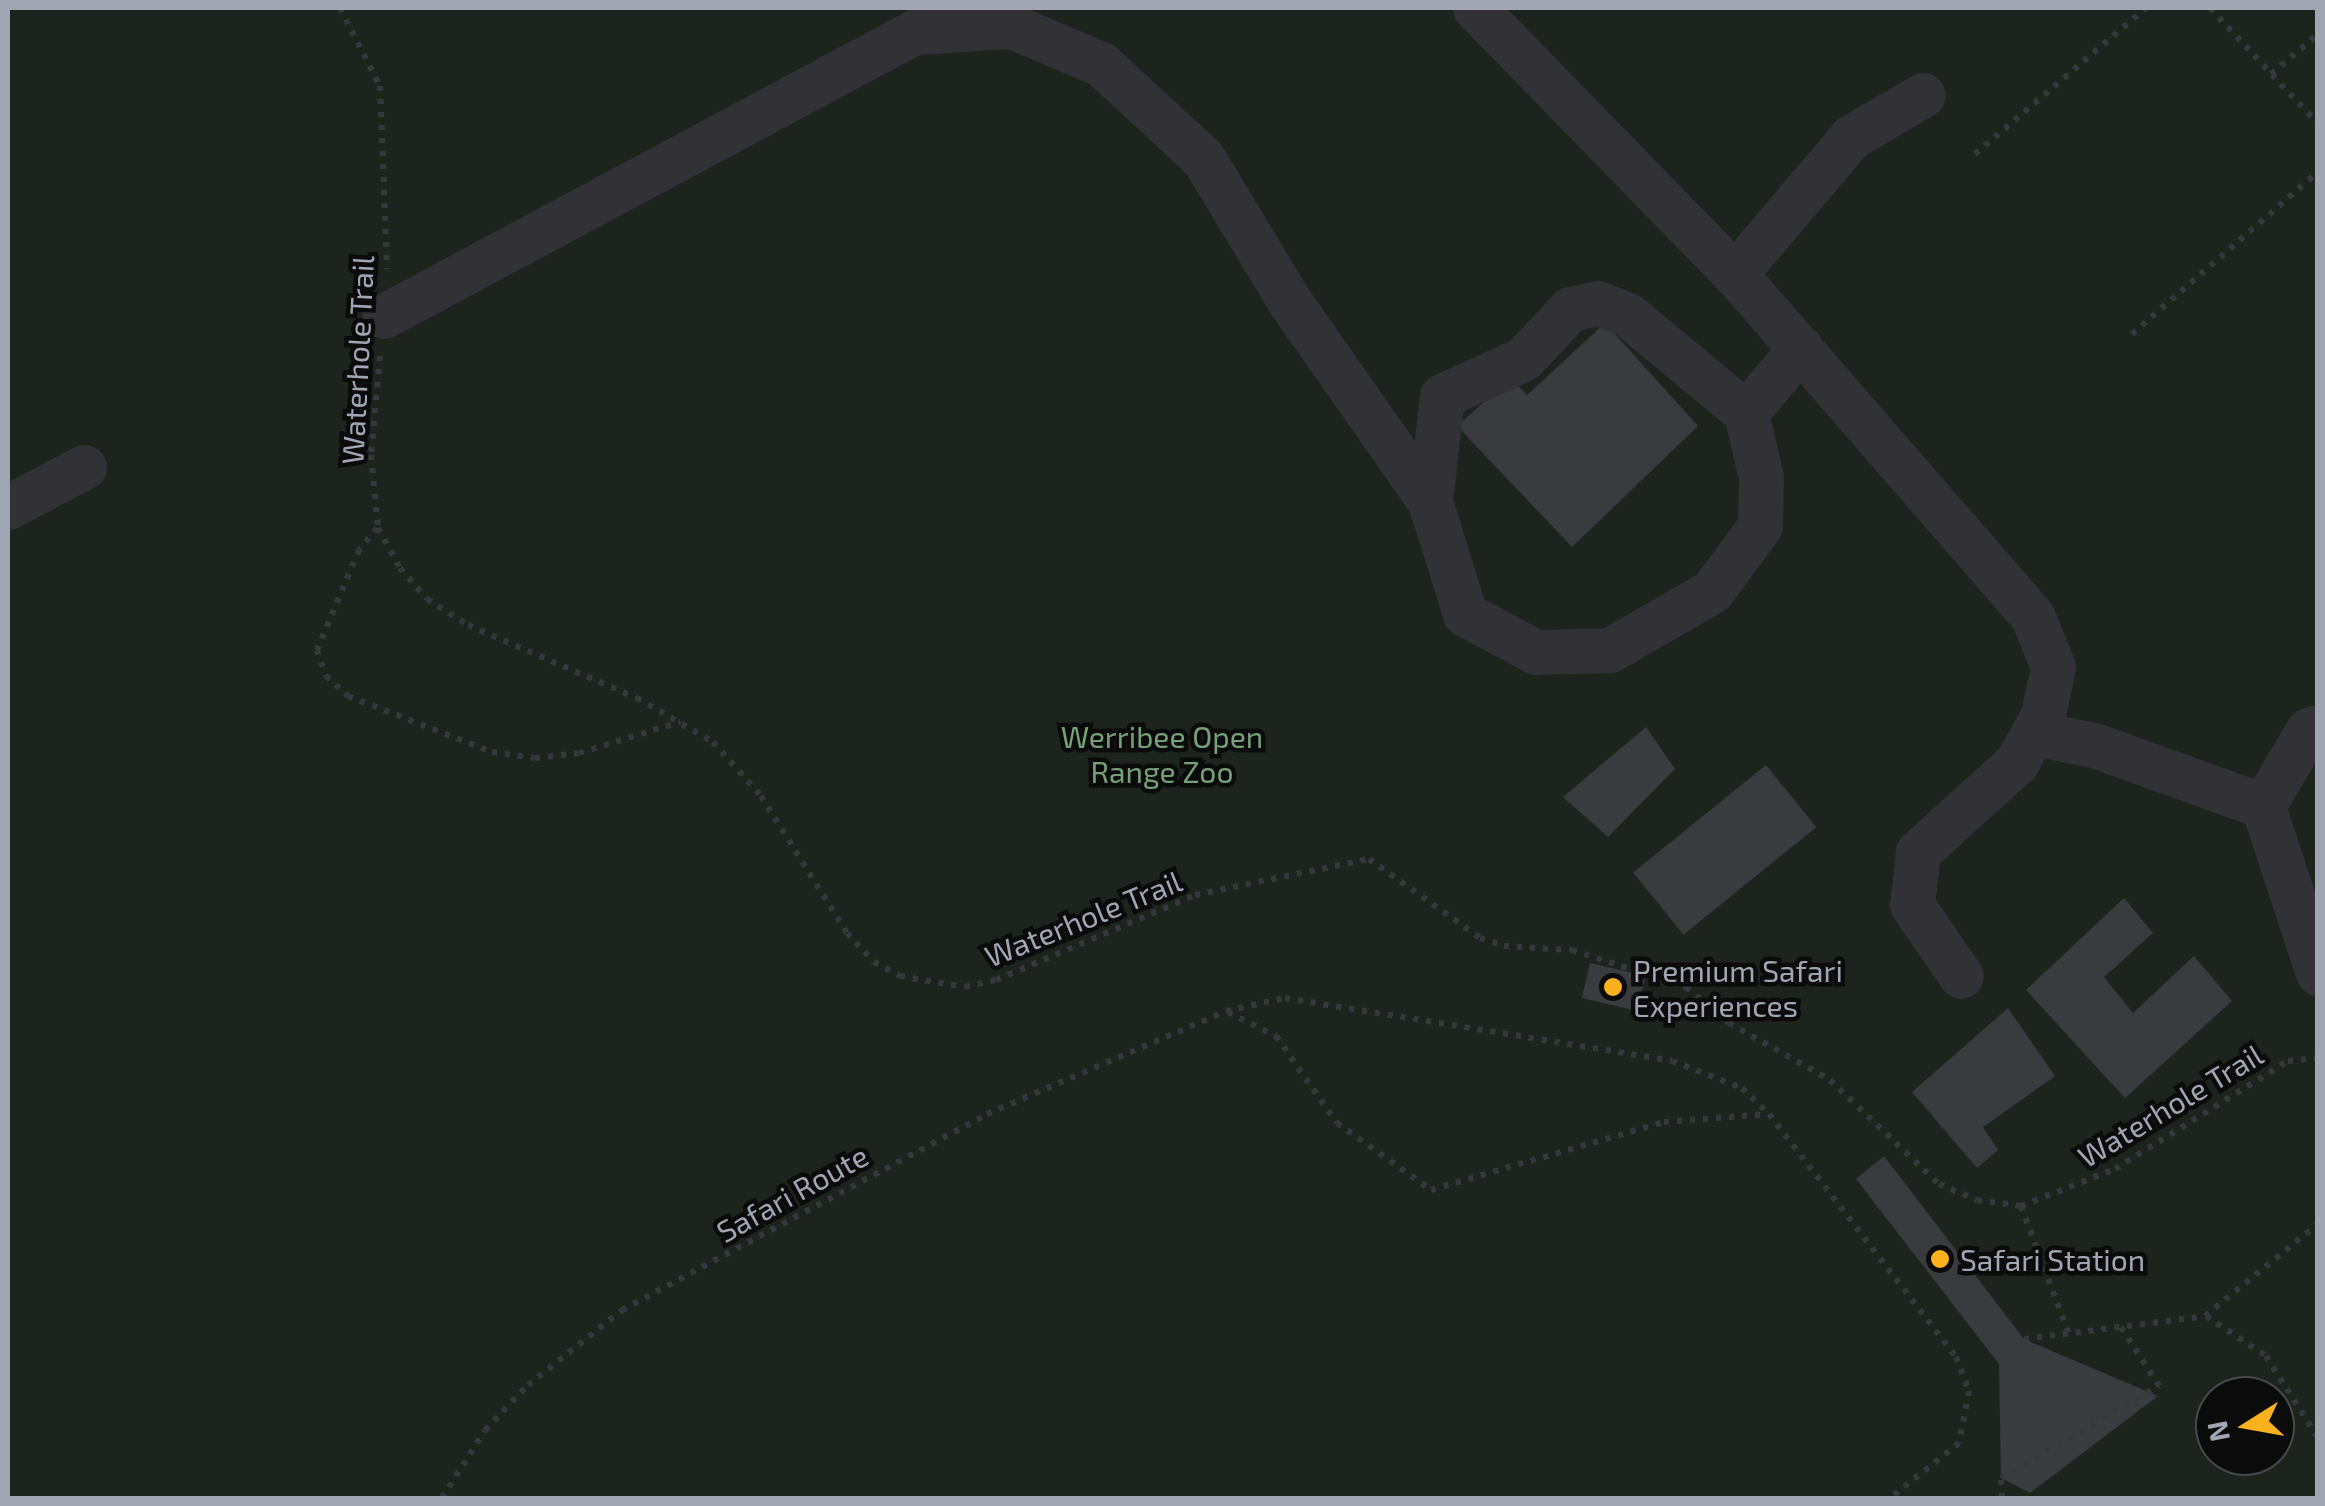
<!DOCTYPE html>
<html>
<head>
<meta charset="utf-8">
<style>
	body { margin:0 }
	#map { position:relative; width:2325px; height:1506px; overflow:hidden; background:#101011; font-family:"Exo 2",sans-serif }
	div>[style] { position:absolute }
	.green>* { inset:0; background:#1c241d }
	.building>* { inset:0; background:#3a3b3f; transform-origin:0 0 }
	.path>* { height:6px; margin-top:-3px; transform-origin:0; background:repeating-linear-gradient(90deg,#37383d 0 5px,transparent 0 13px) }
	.street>* { height:45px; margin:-22.5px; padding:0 22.5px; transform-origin:22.5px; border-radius:22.5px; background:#313136 }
	.dots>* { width:28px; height:28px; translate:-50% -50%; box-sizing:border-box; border:5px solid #0b0b0c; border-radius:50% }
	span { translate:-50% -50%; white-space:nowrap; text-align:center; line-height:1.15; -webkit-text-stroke:9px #0b0b0c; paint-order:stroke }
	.street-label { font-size:30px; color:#a0a6b3 }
	.park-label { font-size:30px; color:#76a078 }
	.poi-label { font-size:30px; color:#a0a6b3 }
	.left { translate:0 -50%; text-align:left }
	.frame { position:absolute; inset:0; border:10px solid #a0a6b3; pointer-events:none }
	.north { position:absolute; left:2195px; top:1376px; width:100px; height:100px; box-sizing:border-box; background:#0b0b0c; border:2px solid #47494f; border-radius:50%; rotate:259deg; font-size:28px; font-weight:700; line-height:40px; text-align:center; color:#a0a6b3 }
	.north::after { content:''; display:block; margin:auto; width:35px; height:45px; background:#fbb21e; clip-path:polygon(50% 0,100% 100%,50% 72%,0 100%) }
</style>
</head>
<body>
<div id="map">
	<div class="green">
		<div style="clip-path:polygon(evenodd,8px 8px,2317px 8px,2317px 1498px,8px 1498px,8px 8px,2215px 1396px,2275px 1396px,2275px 1456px,2215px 1456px,2215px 1396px)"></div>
	</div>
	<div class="building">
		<div style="clip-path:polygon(1605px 323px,1698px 426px,1572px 547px,1457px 426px,1511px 378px,1527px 395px)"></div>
		<div style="clip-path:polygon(1646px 727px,1675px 769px,1608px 837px,1563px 797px)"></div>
		<div style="left:1766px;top:765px;width:80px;height:171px;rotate:51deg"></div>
		<div style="clip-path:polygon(2124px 898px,2153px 933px,2104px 977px,2133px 1013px,2194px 956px,2232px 1001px,2125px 1098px,2026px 990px)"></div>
		<div style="left:1590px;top:963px;width:57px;height:36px;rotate:13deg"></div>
		<div style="clip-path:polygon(2008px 1008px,2055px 1076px,1983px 1127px,1998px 1150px,1977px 1168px,1912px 1092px)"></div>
		<div style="clip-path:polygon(1884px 1156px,2024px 1339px,2158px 1396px,2030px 1493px,2001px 1478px,1999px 1364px,1856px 1179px)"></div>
	</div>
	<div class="path">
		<div style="left:340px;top:8px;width:88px;rotate:62.9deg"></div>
		<div style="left:380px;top:86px;width:183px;rotate:87.8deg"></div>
		<div style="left:2210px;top:8px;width:158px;rotate:47deg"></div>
		<div style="left:2271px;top:74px;width:62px;rotate:-40.4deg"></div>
		<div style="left:1975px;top:154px;width:225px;rotate:-40.5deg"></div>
		<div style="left:2132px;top:334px;width:247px;rotate:-41.1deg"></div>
		<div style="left:380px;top:356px;width:99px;rotate:95.2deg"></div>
		<div style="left:371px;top:455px;width:73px;rotate:84.5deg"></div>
		<div style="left:378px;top:528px;width:46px;rotate:61.2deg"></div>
		<div style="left:400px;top:568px;width:41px;rotate:48.9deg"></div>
		<div style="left:427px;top:599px;width:49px;rotate:32.4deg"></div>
		<div style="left:468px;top:625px;width:184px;rotate:23.4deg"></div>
		<div style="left:637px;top:698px;width:88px;rotate:30.1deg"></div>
		<div style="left:713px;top:742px;width:72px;rotate:48.4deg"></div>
		<div style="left:761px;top:796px;width:162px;rotate:57.9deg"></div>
		<div style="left:847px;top:933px;width:40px;rotate:47deg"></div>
		<div style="left:874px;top:962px;width:30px;rotate:28deg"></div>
		<div style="left:900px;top:976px;width:66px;rotate:9.6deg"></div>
		<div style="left:965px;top:987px;width:32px;rotate:-13deg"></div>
		<div style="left:996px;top:980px;width:216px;rotate:-23.1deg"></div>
		<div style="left:1195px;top:895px;width:178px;rotate:-11.7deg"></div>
		<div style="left:1369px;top:859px;width:136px;rotate:35.4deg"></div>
		<div style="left:1480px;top:938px;width:25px;rotate:18deg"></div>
		<div style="left:1504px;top:946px;width:68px;rotate:3.4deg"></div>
		<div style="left:1572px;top:950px;width:120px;rotate:18deg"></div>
		<div style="left:1686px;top:987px;width:56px;rotate:39.9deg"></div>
		<div style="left:1729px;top:1023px;width:116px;rotate:29.4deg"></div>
		<div style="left:1830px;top:1080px;width:151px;rotate:43.7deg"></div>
		<div style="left:1939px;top:1184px;width:41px;rotate:22.8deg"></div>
		<div style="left:1977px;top:1200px;width:44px;rotate:7.8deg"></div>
		<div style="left:2021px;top:1206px;width:101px;rotate:-21.5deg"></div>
		<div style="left:2115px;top:1169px;width:204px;rotate:-32deg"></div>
		<div style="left:2288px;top:1061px;width:30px;rotate:-6deg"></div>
		<div style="left:377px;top:528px;width:28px;rotate:129deg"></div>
		<div style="left:359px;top:550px;width:108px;rotate:112.8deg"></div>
		<div style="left:317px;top:650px;width:28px;rotate:71deg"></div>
		<div style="left:326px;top:676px;width:30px;rotate:42deg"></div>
		<div style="left:348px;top:696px;width:155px;rotate:21.3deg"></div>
		<div style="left:492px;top:752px;width:43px;rotate:7.9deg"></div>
		<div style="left:535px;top:758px;width:44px;rotate:-6.5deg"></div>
		<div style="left:579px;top:753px;width:106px;rotate:-17.1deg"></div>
		<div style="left:1228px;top:1012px;width:54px;rotate:26.6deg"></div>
		<div style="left:1276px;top:1036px;width:106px;rotate:55deg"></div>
		<div style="left:1337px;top:1123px;width:115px;rotate:35.5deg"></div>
		<div style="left:1431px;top:1190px;width:243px;rotate:-16.3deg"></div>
		<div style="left:1664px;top:1122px;width:104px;rotate:-4.4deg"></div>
		<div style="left:2021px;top:1206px;width:140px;rotate:69.5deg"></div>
		<div style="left:2206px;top:1316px;width:72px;rotate:33.7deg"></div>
		<div style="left:2266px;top:1356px;width:97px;rotate:57.6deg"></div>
		<div style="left:2024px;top:1339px;width:182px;rotate:-7.2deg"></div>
		<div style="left:2205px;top:1316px;width:146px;rotate:-39.2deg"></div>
		<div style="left:442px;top:1498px;width:80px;rotate:-57.7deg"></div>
		<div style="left:485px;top:1430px;width:62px;rotate:-46.3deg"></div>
		<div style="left:528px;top:1385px;width:120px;rotate:-38.6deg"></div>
		<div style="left:622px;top:1310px;width:414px;rotate:-28.2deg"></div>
		<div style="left:987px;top:1114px;width:260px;rotate:-23.3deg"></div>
		<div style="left:1226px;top:1011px;width:60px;rotate:-12.4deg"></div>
		<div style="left:1285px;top:998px;width:392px;rotate:9.2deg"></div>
		<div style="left:1672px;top:1061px;width:75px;rotate:21.1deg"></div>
		<div style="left:1742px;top:1088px;width:37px;rotate:44deg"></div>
		<div style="left:1769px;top:1114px;width:307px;rotate:52.4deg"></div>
		<div style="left:1956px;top:1357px;width:36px;rotate:69deg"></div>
		<div style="left:1969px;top:1391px;width:53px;rotate:100.9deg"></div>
		<div style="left:1959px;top:1443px;width:88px;rotate:141.4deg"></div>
		<div style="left:2002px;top:1498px;width:20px;rotate:-93deg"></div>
		<div style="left:2001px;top:1478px;width:183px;rotate:-30.2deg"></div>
		<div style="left:2159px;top:1386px;width:70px;rotate:-122.8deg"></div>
	</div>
	<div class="street">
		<div style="left:1475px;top:8px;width:372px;rotate:45.7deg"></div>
		<div style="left:1735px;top:274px;width:454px;rotate:49deg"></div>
		<div style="left:2033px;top:617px;width:54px;rotate:68.2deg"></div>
		<div style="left:2053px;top:667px;width:49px;rotate:101.8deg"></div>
		<div style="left:2043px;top:715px;width:54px;rotate:119deg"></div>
		<div style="left:2017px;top:762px;width:134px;rotate:137.7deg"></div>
		<div style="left:1918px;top:852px;width:53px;rotate:96.5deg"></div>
		<div style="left:1912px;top:905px;width:86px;rotate:55.4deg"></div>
		<div style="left:915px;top:32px;width:96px;rotate:-3.6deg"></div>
		<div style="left:1011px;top:26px;width:98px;rotate:22.9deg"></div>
		<div style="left:1101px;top:64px;width:139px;rotate:42.7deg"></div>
		<div style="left:1203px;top:158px;width:168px;rotate:58.9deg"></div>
		<div style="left:1290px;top:302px;width:244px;rotate:55deg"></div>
		<div style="left:1735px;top:274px;width:180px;rotate:-49.7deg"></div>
		<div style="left:1851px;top:137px;width:83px;rotate:-30.3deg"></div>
		<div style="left:384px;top:316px;width:633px;rotate:-28.18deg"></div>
		<div style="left:1746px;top:413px;width:153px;rotate:-140.3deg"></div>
		<div style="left:1628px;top:315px;width:32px;rotate:-158deg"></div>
		<div style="left:1598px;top:303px;width:29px;rotate:168deg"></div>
		<div style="left:1570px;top:309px;width:69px;rotate:133.2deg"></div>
		<div style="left:1523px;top:359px;width:89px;rotate:155.4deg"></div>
		<div style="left:1442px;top:396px;width:107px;rotate:96.5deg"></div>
		<div style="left:1430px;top:502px;width:117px;rotate:72.6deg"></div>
		<div style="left:1465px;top:614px;width:81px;rotate:28.2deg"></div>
		<div style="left:1536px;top:652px;width:74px;rotate:-1.5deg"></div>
		<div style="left:1610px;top:650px;width:118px;rotate:-30deg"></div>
		<div style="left:1712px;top:591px;width:81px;rotate:-53.6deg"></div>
		<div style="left:1760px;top:526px;width:49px;rotate:-88.8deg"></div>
		<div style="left:1761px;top:477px;width:66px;rotate:-103.2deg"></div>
		<div style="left:1746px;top:413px;width:85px;rotate:-50.3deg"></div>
		<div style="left:8px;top:507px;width:86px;rotate:-27.8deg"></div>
		<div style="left:2033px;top:733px;width:62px;rotate:11.1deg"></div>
		<div style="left:2094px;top:745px;width:180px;rotate:19.8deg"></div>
		<div style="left:2263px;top:806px;width:88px;rotate:-59.4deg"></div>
		<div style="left:2308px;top:730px;width:10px;rotate:-17deg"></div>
		<div style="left:2263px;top:806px;width:176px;rotate:71.8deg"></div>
	</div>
	<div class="dots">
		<div style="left:1613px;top:987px;background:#fbb21e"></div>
		<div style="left:1940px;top:1259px;background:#fbb21e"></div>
	</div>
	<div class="street-label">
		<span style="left:357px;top:360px;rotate:-87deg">Waterhole Trail</span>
		<span style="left:1083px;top:918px;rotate:-22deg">Waterhole Trail</span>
		<span style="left:2170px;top:1105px;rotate:-31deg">Waterhole Trail</span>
		<span style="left:792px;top:1193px;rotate:-29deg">Safari Route</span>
	</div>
	<div class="park-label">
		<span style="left:1162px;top:753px">Werribee Open<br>Range Zoo</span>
	</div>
	<div class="poi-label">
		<span class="left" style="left:1633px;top:987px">Premium Safari<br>Experiences</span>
		<span class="left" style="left:1960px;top:1259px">Safari Station</span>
	</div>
	<div class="frame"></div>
	<div class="north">N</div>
</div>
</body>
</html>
